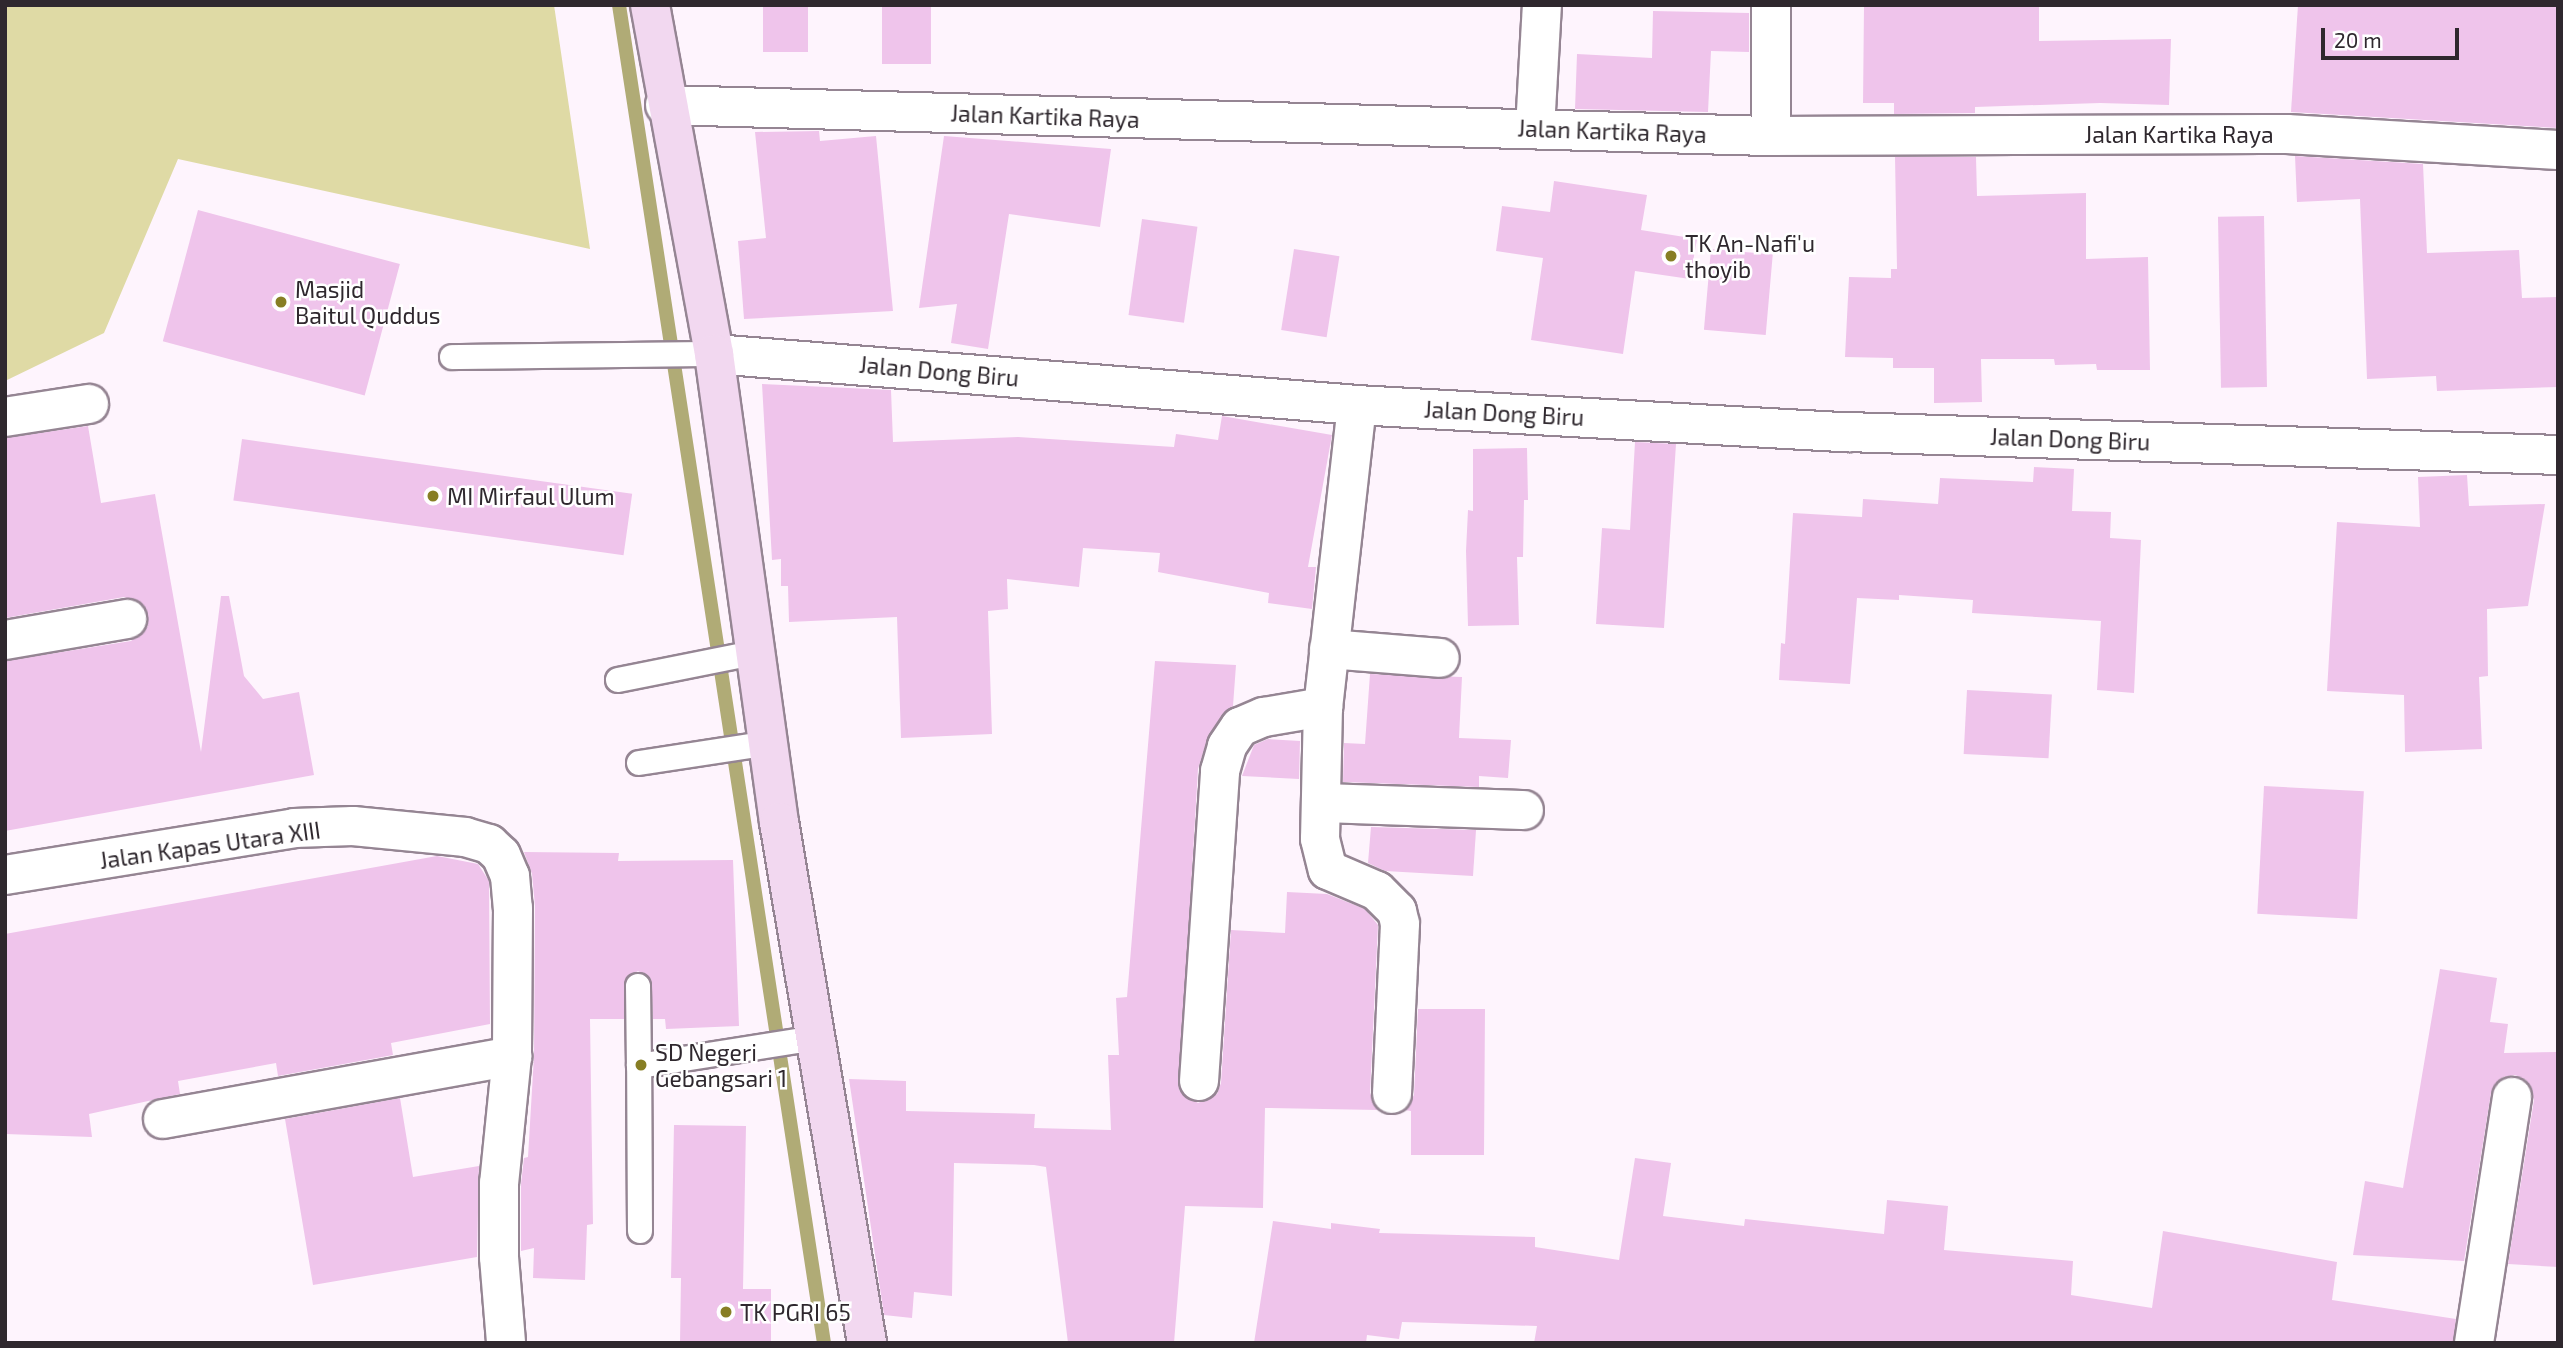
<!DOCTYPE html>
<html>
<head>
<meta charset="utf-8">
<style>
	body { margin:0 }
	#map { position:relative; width:2563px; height:1348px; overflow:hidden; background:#fef4fd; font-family:"Exo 2",sans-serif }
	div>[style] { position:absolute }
	.green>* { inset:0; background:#dfdaa5 }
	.stream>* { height:14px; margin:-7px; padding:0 7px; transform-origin:7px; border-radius:7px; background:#b0ab76 }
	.building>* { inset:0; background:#efc4eb; transform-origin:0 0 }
	.roads { filter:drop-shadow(2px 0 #958593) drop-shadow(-2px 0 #958593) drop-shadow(0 2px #958593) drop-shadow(0 -2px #958593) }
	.lane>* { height:24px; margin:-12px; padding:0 12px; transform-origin:12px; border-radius:12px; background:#fff }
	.street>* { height:38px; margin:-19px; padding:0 19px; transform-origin:19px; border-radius:19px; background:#fff }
	.secondary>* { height:38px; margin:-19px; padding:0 19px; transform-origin:19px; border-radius:19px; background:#f2d8f0 }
	.dots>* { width:19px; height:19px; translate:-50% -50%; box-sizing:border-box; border:4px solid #fff; border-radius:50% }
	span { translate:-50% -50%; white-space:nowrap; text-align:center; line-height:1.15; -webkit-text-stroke:5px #fff; paint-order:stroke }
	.street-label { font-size:23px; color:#2f282e }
	.poi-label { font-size:23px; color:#2f282e }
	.left { translate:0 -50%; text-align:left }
	.frame { position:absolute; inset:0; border:7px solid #2f282e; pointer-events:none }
	.scale { position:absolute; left:2321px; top:28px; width:138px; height:32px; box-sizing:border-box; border:4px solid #2f282e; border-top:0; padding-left:9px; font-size:21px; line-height:24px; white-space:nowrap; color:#2f282e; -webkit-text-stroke:5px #fff; paint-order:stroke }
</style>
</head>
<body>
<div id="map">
	<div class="green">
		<div style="clip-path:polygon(5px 5px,554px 5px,590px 249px,178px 159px,104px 333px,5px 381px)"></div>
	</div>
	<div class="stream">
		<div style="left:619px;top:5px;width:1354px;rotate:81.29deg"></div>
	</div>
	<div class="building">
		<div style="left:763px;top:5px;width:45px;height:47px"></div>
		<div style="left:882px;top:5px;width:49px;height:59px"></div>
		<div style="clip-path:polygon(2039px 5px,2039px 41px,2171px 39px,2169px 105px,2100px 103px,1975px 107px,1975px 113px,1894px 114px,1894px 103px,1863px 103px,1864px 6px)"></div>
		<div style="clip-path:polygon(2298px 5px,2558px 5px,2558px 128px,2291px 112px)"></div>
		<div style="clip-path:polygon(1653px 11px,1749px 13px,1749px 52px,1711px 51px,1708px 112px,1575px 109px,1577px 54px,1652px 58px)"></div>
		<div style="clip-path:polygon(819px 131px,820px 141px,876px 136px,893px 311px,744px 319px,738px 241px,766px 238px,755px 132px)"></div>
		<div style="clip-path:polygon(944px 136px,1111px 149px,1100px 227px,1009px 214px,988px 349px,951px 343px,957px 304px,919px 308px)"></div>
		<div style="clip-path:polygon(2295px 156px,2423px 164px,2427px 253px,2519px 250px,2522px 298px,2558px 297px,2558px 387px,2437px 391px,2436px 376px,2367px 379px,2360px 199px,2297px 202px)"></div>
		<div style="clip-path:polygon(1895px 157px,1976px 157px,1977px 196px,2086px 193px,2086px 259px,2148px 257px,2150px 370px,2097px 370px,2096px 364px,2055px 365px,2054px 359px,1981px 359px,1982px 402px,1934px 403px,1934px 368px,1893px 368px,1893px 358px,1845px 357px,1849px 277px,1891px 278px,1891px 269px,1897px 269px)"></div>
		<div style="clip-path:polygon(1554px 181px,1647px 195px,1641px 230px,1697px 239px,1690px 279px,1635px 271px,1623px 354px,1531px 340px,1543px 258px,1496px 251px,1502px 206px,1550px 212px)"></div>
		<div style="left:198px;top:210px;width:209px;height:136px;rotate:15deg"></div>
		<div style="left:2264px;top:216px;width:171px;height:46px;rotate:89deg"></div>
		<div style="left:1142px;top:219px;width:56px;height:97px;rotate:8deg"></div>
		<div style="left:1294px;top:249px;width:46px;height:82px;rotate:9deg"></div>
		<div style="left:1711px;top:249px;width:62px;height:81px;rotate:5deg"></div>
		<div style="clip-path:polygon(762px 384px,891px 390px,893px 442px,1018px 437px,1174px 447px,1176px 434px,1218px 440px,1222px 416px,1332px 435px,1308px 567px,1316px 567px,1312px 609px,1268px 603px,1269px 593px,1158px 572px,1160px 553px,1083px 548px,1079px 587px,1007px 579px,1008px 609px,988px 611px,992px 734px,901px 738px,897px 617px,789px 622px,788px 586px,781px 586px,781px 559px,772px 560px)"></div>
		<div style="clip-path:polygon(88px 426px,101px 503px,155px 494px,201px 752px,221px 596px,229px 596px,244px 676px,263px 699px,299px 692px,314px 775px,5px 831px,5px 661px,131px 641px,148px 626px,144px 606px,124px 597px,5px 618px,5px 438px)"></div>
		<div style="left:242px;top:439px;width:394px;height:62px;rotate:8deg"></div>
		<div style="clip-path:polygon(1635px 442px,1676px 444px,1664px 628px,1596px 624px,1602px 528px,1630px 530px)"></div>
		<div style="clip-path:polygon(1527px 448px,1528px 500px,1524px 500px,1523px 557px,1517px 557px,1519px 625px,1468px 626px,1466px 551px,1468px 510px,1473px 511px,1473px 449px)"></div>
		<div style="clip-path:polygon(2034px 467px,2074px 469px,2072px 511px,2111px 512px,2110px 538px,2141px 540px,2134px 693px,2097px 690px,2101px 621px,1972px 613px,1973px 600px,1899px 595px,1899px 600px,1857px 598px,1850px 684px,1779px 680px,1781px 643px,1785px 644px,1793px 513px,1862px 517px,1863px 499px,1938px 504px,1940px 478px,2033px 482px)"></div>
		<div style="clip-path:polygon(2467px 475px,2469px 506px,2545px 504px,2528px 606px,2487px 609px,2488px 676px,2479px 677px,2482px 749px,2405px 752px,2404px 695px,2327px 691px,2337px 522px,2420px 527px,2418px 477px)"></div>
		<div style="clip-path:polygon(1155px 661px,1236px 665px,1233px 706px,1209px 734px,1198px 769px,1179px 1090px,1198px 1103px,1217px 1094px,1221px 1083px,1231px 930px,1285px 933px,1287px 892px,1327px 894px,1365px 909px,1378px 925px,1370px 1093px,1378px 1110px,1265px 1108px,1263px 1208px,1185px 1206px,1174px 1343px,1068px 1343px,1046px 1167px,1034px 1165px,954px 1163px,952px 1296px,914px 1292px,912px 1318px,884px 1315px,849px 1079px,906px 1081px,906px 1111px,1035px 1114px,1034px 1128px,1111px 1130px,1108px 1055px,1119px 1055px,1116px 998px,1127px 997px)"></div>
		<div style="clip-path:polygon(1370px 674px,1462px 677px,1459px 738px,1511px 740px,1508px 778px,1479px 776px,1479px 787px,1343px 782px,1344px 743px,1365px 744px)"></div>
		<div style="left:1967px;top:690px;width:85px;height:64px;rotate:3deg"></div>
		<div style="clip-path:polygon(1268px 739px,1300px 741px,1299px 779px,1242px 776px,1254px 745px)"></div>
		<div style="left:2264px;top:786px;width:100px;height:128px;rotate:3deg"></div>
		<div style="clip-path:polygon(1371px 827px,1476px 830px,1473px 876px,1385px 871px,1368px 863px)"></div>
		<div style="clip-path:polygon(524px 852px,619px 853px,618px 861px,733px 860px,739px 1026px,666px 1029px,665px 1019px,653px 1019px,651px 979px,638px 971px,625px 979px,624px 1019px,590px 1019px,593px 1224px,587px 1225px,585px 1280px,533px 1278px,534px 1248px,521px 1251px,521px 1184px,524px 1158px,528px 1157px,534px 1056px,535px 906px,532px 874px)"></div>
		<div style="clip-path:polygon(437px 856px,478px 864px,489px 881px,490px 1024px,391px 1043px,393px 1055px,278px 1076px,276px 1063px,178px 1081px,180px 1094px,89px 1114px,92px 1137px,5px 1134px,5px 934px)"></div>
		<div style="clip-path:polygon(2440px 969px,2497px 978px,2490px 1022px,2508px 1024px,2504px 1053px,2558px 1052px,2558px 1267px,2508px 1264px,2534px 1100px,2526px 1080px,2515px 1075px,2503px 1077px,2491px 1093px,2464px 1261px,2353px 1255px,2365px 1181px,2403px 1188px)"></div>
		<div style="clip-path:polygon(1418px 1009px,1485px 1009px,1484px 1155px,1411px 1155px,1411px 1111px,1405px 1110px,1414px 1095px)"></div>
		<div style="clip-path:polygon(400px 1098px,413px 1177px,479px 1166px,477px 1257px,313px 1285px,285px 1119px)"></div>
		<div style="clip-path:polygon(674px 1125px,746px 1126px,743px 1289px,771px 1289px,771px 1343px,680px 1343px,681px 1278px,671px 1278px)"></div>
		<div style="clip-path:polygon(1635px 1158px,1671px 1163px,1663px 1216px,1744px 1226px,1745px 1219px,1884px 1234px,1887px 1200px,1948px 1206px,1944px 1250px,2073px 1261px,2071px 1295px,2152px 1308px,2163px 1231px,2337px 1262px,2332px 1300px,2456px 1319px,2453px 1343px,1534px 1343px,1537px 1326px,1402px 1322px,1399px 1339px,1367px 1335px,1366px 1343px,1254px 1343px,1273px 1221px,1331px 1229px,1331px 1223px,1380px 1229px,1379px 1233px,1535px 1237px,1535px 1247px,1619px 1260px)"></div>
	</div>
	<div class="roads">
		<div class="lane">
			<div style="left:452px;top:357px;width:262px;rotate:-0.7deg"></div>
			<div style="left:618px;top:680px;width:143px;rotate:-11.3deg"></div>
			<div style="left:639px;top:763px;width:133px;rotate:-8.7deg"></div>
			<div style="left:638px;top:986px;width:80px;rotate:89.3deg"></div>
			<div style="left:640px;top:1231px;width:165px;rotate:-90.3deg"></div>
			<div style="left:639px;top:1066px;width:179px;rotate:-9deg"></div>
		</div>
		<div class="street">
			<div style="left:1771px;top:5px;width:131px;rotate:90deg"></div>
			<div style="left:665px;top:105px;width:1106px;rotate:1.61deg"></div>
			<div style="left:1771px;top:136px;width:516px;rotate:-0.22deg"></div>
			<div style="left:2287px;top:134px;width:271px;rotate:3.4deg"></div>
			<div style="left:1535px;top:129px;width:124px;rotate:-86.8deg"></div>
			<div style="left:714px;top:354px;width:645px;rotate:4.53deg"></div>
			<div style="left:1357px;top:405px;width:491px;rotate:3.2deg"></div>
			<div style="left:1847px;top:432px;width:711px;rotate:1.85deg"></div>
			<div style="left:1357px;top:405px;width:304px;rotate:96.4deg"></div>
			<div style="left:1323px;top:707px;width:132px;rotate:91.3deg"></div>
			<div style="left:1320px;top:839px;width:32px;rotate:76deg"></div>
			<div style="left:1328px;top:870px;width:53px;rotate:23.2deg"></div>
			<div style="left:1377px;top:891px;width:28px;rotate:45deg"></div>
			<div style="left:1397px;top:911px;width:13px;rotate:77deg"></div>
			<div style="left:1400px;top:924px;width:170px;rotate:92.7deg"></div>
			<div style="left:5px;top:417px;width:85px;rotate:-8.8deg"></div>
			<div style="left:5px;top:640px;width:124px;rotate:-9.8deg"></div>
			<div style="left:1329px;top:649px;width:111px;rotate:4.6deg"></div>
			<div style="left:1322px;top:803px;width:202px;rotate:2deg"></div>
			<div style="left:5px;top:875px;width:293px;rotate:-9.2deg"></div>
			<div style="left:294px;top:828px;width:59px;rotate:-1.9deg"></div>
			<div style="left:353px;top:826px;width:113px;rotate:5.6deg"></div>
			<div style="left:465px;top:837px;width:25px;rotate:16deg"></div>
			<div style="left:489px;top:844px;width:16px;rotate:43deg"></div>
			<div style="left:501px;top:855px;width:23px;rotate:67deg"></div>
			<div style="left:510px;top:876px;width:32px;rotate:85deg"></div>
			<div style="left:513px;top:908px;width:148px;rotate:90.4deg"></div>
			<div style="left:512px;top:1056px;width:128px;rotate:95.8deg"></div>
			<div style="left:499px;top:1183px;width:74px;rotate:90deg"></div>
			<div style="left:499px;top:1257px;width:86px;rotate:85.3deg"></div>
			<div style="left:1199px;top:1081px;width:311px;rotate:-86.1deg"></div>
			<div style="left:1220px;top:771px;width:26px;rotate:-74deg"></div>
			<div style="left:1227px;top:746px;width:23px;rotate:-56deg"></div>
			<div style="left:1240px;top:727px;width:26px;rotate:-23deg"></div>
			<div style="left:1264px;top:717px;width:60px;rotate:-9.6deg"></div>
			<div style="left:163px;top:1119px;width:355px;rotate:-10.2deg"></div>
			<div style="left:2474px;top:1343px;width:249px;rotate:-81.2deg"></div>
		</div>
		<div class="secondary">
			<div style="left:650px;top:5px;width:355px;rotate:79.6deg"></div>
			<div style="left:714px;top:354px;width:472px;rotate:82.1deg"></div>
			<div style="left:779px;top:822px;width:528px;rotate:80.41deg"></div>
		</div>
	</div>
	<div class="dots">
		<div style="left:1671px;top:256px;background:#877e24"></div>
		<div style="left:281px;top:302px;background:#877e24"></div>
		<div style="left:433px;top:496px;background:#877e24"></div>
		<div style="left:641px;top:1065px;background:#877e24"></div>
		<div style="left:726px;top:1312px;background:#877e24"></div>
	</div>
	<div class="street-label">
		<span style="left:1045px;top:116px;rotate:2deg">Jalan Kartika Raya</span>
		<span style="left:1612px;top:131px;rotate:2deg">Jalan Kartika Raya</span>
		<span style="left:2179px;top:134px">Jalan Kartika Raya</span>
		<span style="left:939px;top:371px;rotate:5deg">Jalan Dong Biru</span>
		<span style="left:1504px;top:413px;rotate:3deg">Jalan Dong Biru</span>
		<span style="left:2070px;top:439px;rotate:2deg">Jalan Dong Biru</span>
		<span style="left:210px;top:845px;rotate:-8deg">Jalan Kapas Utara XIII</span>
	</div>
	<div class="poi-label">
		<span class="left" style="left:1685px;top:256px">TK An-Nafi'u<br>thoyib</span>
		<span class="left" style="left:295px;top:302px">Masjid<br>Baitul Quddus</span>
		<span class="left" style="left:447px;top:496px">MI Mirfaul Ulum</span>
		<span class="left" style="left:655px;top:1065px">SD Negeri<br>Gebangsari 1</span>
		<span class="left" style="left:740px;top:1312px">TK PGRI 65</span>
	</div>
	<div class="frame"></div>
	<div class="scale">20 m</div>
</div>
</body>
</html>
